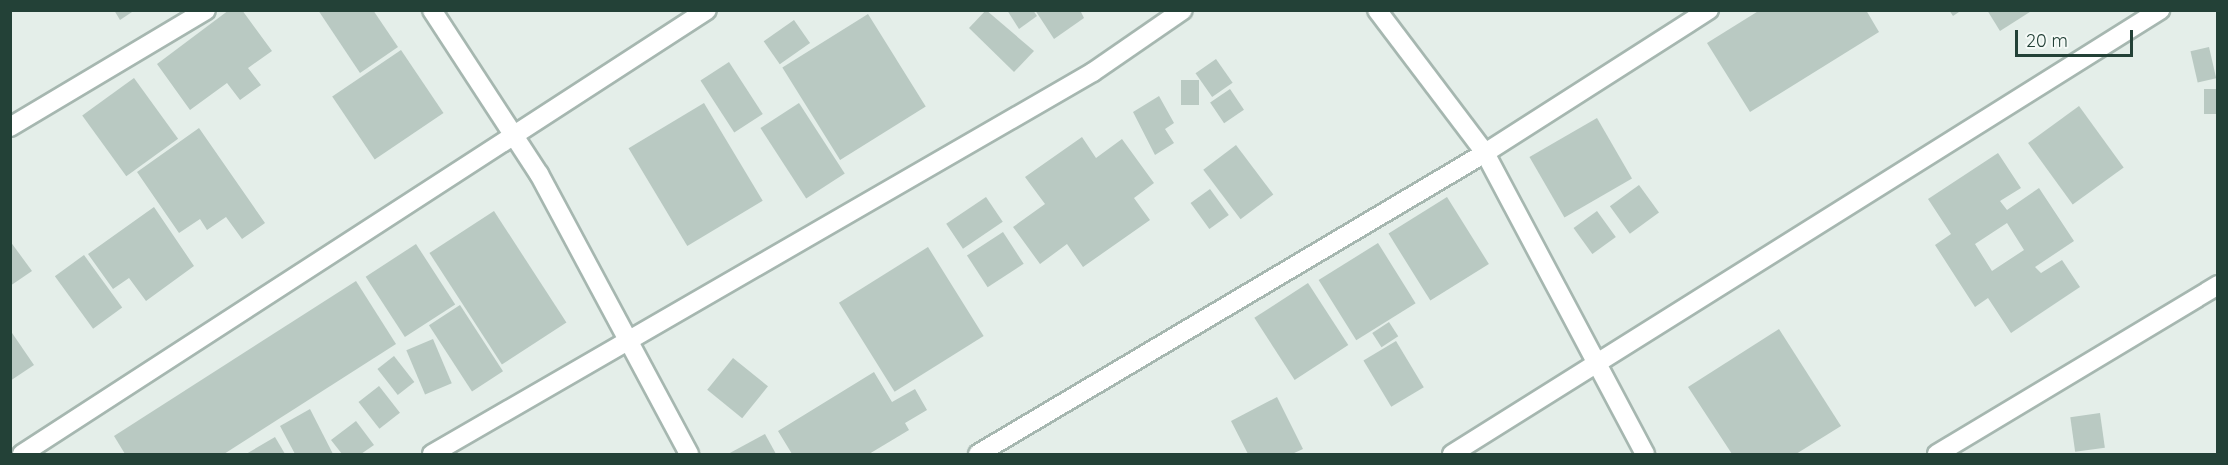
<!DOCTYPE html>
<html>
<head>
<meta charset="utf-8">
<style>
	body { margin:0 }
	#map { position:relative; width:2228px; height:465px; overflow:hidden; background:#e4eee9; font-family:Quicksand,sans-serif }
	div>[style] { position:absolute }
	.building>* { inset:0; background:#b9c9c2; transform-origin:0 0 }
	.roads { filter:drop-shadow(2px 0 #a6b7b0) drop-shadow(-2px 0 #a6b7b0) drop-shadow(0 2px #a6b7b0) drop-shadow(0 -2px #a6b7b0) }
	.minor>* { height:18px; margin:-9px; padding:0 9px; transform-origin:9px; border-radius:9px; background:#fff }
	span { translate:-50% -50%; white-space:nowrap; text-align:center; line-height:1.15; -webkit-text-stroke:4.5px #f5faf7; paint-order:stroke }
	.frame { position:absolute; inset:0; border:12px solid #234137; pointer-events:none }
	.scale { position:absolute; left:2015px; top:30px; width:118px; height:27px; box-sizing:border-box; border:3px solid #234137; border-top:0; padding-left:8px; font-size:18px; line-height:21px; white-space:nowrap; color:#234137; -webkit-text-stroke:4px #f5faf7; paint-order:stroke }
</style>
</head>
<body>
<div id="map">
	<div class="building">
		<div style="clip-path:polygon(114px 10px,135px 10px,120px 20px)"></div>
		<div style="clip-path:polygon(229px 10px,242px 10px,272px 51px,248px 68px,261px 85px,240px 100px,227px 83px,190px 110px,157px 64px)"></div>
		<div style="clip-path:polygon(318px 10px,373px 10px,398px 47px,360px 73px)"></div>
		<div style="clip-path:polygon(986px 10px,1034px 51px,1014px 72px,969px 28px)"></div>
		<div style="clip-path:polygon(1007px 10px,1033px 10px,1037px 16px,1019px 29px)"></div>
		<div style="clip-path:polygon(1035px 10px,1080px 10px,1084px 18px,1054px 39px)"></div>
		<div style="clip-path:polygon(1760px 10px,1866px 10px,1879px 32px,1750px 112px,1707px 43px)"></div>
		<div style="clip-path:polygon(1949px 10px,1962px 10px,1953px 16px)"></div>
		<div style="clip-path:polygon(1987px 10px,2033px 10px,2000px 31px)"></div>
		<div style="left:868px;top:14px;width:109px;height:101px;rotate:58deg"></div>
		<div style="left:794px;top:20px;width:28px;height:37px;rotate:55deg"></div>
		<div style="left:2209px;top:47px;width:32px;height:19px;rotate:77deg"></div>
		<div style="left:401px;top:50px;width:76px;height:83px;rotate:56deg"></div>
		<div style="left:1216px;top:59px;width:29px;height:25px;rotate:55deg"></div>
		<div style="left:729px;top:62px;width:62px;height:34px;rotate:57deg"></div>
		<div style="left:134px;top:78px;width:75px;height:64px;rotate:54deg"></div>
		<div style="left:1199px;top:80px;width:25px;height:18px;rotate:90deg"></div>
		<div style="left:1230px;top:89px;width:25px;height:24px;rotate:56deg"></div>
		<div style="left:2218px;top:89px;width:25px;height:14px;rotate:90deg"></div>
		<div style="clip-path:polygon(1159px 96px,1174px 123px,1165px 129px,1174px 143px,1155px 155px,1133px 112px)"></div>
		<div style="left:704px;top:103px;width:114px;height:88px;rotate:59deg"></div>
		<div style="left:799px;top:103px;width:84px;height:46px;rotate:57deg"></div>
		<div style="left:2079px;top:106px;width:76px;height:63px;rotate:54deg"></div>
		<div style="left:1597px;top:118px;width:70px;height:78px;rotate:60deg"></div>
		<div style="clip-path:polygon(199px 128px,265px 223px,242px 239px,226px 217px,207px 230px,200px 219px,179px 233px,137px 172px)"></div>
		<div style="clip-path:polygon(1082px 137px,1096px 158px,1122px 139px,1154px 183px,1134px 198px,1150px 220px,1083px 267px,1067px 244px,1040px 264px,1013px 227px,1045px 204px,1025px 177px)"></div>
		<div style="left:1236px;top:145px;width:62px;height:41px;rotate:53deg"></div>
		<div style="clip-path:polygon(evenodd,1998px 153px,2021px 188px,2000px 201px,2007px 210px,2039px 188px,2074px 241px,2035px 267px,2041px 273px,2062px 260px,2080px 287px,2011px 333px,1988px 298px,1975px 307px,1935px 245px,1951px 234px,1928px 199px,1998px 153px,2007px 223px,2024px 250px,1992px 271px,1975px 244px,2007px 223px)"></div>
		<div style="left:1639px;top:185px;width:34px;height:36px;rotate:54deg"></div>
		<div style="left:1210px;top:189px;width:32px;height:24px;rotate:54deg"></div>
		<div style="left:986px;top:197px;width:30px;height:48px;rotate:56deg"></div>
		<div style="left:1447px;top:197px;width:79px;height:69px;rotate:58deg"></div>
		<div style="clip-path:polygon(154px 207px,194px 266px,146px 301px,129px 278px,113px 289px,88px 254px)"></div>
		<div style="left:494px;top:211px;width:133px;height:77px;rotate:57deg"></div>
		<div style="left:1597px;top:211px;width:32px;height:29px;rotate:54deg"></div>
		<div style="left:1003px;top:232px;width:38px;height:43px;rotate:57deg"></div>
		<div style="clip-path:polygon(10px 241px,32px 271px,10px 286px)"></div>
		<div style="left:1378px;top:243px;width:71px;height:70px;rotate:58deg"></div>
		<div style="left:416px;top:244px;width:72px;height:60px;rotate:57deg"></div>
		<div style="left:928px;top:247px;width:105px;height:105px;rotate:58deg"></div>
		<div style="left:84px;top:255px;width:65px;height:36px;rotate:54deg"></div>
		<div style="clip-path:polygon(356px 281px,396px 344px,224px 454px,125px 454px,114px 436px)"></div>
		<div style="left:1308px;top:283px;width:74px;height:64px;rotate:57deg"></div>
		<div style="left:460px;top:305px;width:79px;height:37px;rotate:57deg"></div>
		<div style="left:1389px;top:322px;width:17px;height:20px;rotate:57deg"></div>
		<div style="clip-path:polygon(1779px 329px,1841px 426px,1796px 454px,1732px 454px,1688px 387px)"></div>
		<div style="clip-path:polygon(10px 330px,34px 365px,10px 381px)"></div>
		<div style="left:433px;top:339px;width:48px;height:29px;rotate:67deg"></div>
		<div style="left:1396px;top:341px;width:54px;height:38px;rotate:59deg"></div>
		<div style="left:394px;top:356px;width:33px;height:21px;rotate:52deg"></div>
		<div style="left:733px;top:358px;width:45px;height:41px;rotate:39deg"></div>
		<div style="clip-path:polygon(874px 372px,892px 402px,915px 389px,927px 410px,905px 423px,909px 430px,869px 454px,792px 454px,778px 431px)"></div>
		<div style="left:379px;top:386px;width:34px;height:26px;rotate:52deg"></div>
		<div style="clip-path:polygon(1277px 397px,1303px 449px,1292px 454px,1248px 454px,1231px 421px)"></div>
		<div style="clip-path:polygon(310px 409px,333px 454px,295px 454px,280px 426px)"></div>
		<div style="left:2100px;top:413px;width:35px;height:30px;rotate:82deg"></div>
		<div style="clip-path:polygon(356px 421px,374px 445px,361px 454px,342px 454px,331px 440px)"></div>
		<div style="clip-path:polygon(765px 434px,776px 454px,728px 454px)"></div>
		<div style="clip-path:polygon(275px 437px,285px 454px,246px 454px)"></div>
	</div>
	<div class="roads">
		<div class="minor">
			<div style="left:432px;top:10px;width:196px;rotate:56.9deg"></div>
			<div style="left:539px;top:174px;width:318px;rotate:61.8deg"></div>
			<div style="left:1377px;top:10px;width:179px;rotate:52.9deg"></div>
			<div style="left:1485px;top:153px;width:341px;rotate:62deg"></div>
			<div style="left:10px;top:127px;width:228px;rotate:-30.8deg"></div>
			<div style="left:22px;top:454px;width:816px;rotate:-32.95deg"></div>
			<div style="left:432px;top:454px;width:763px;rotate:-30.02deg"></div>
			<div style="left:1093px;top:72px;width:109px;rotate:-34.6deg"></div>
			<div style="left:978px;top:454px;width:590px;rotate:-30.7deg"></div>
			<div style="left:1485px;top:153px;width:266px;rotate:-32.6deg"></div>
			<div style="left:1452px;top:454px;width:836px;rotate:-32.09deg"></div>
			<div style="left:1937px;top:454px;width:328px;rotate:-31deg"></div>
		</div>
	</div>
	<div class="frame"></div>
	<div class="scale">20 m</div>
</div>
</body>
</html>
